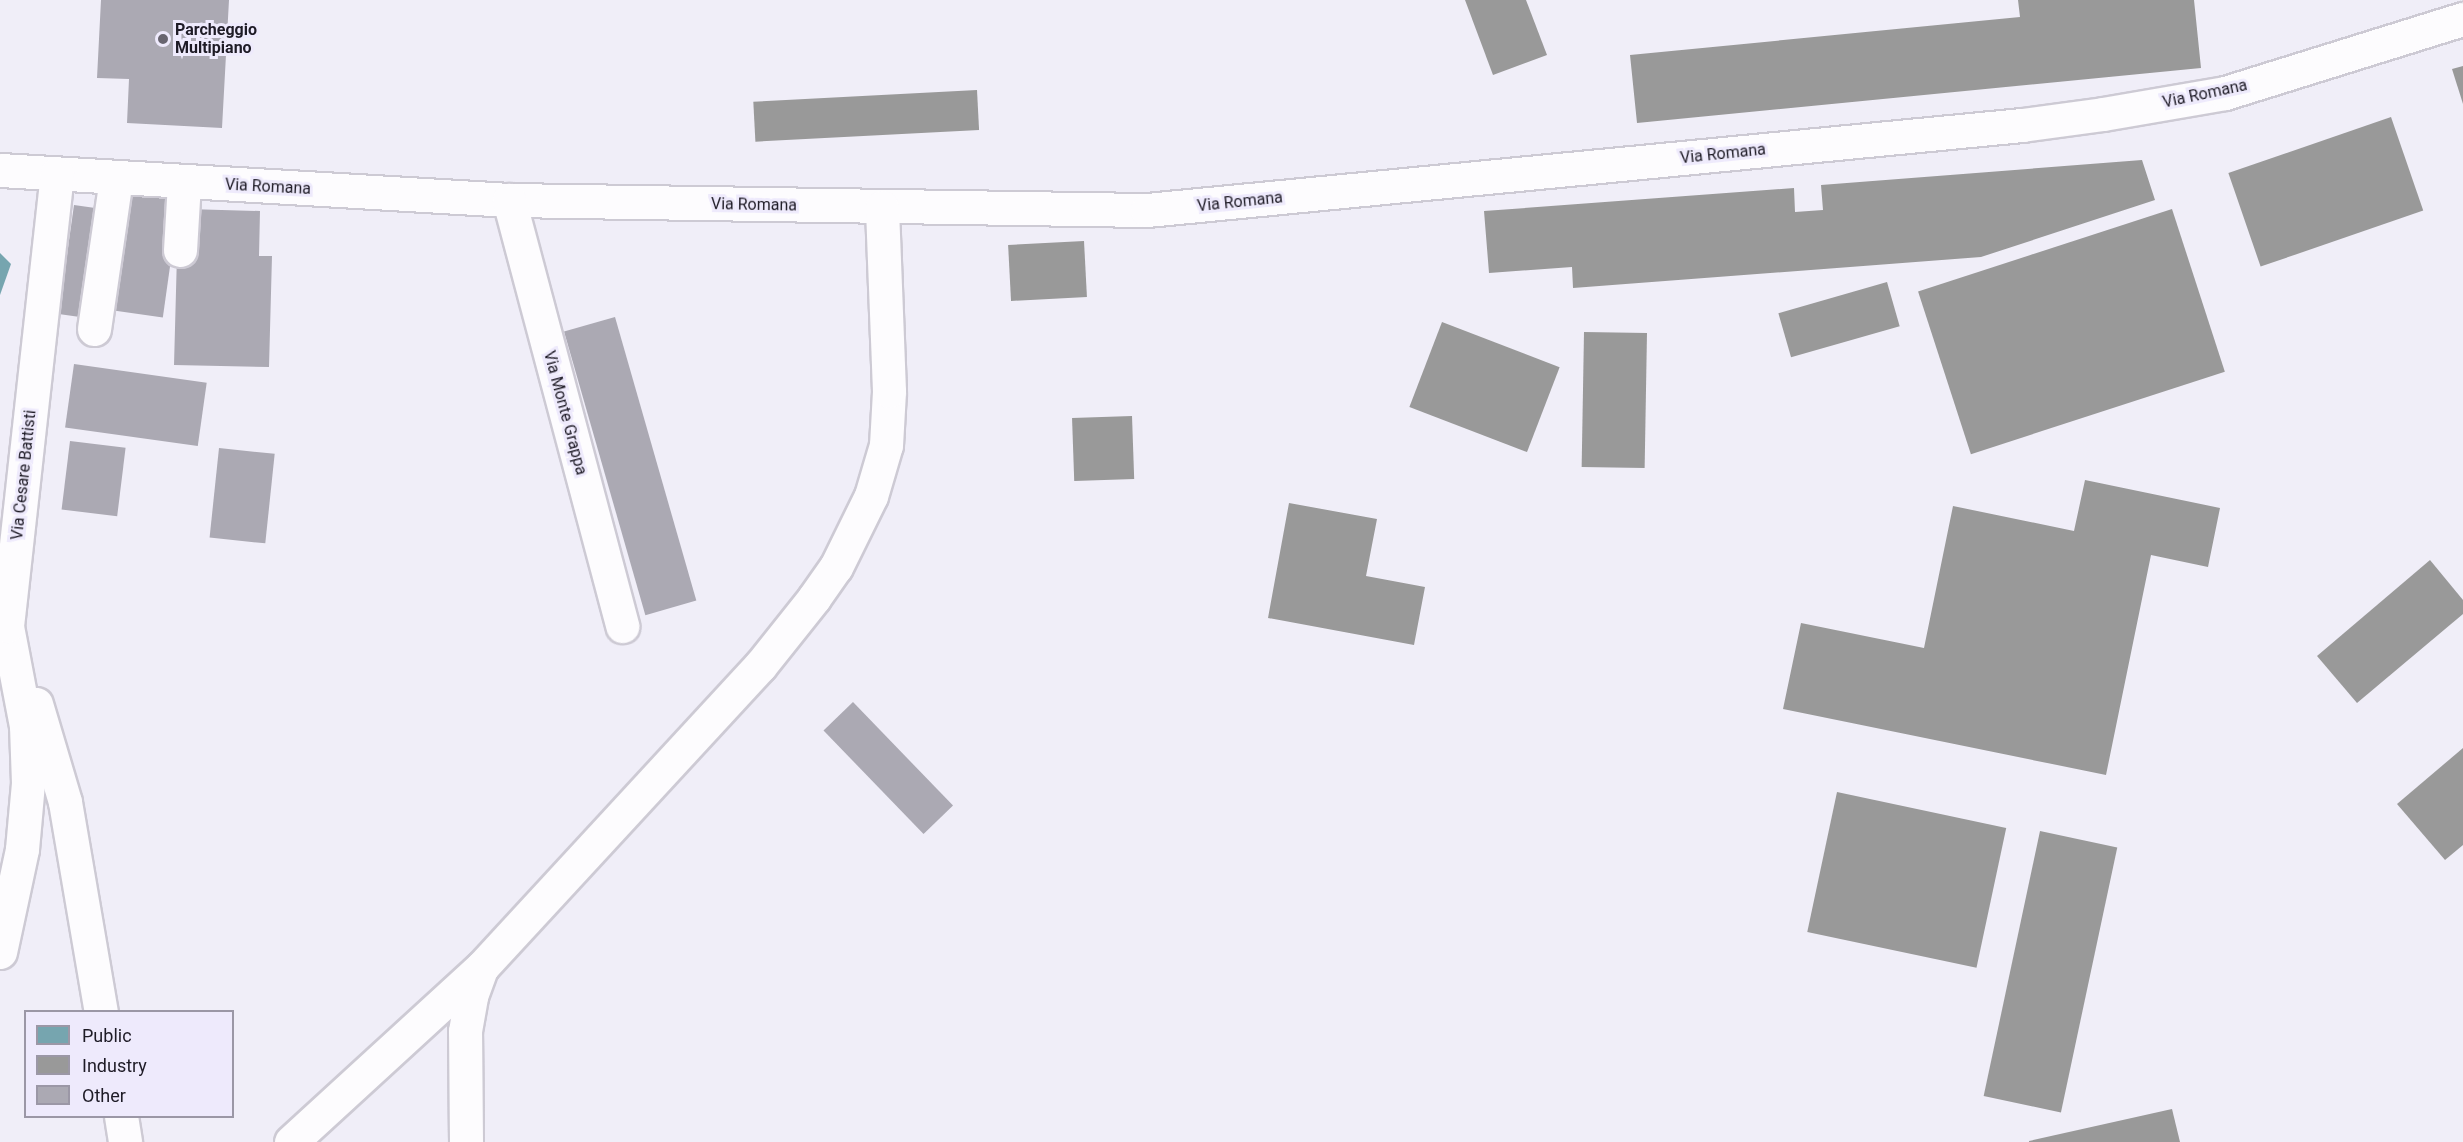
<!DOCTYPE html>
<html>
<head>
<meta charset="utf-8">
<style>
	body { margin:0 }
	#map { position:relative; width:2463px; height:1142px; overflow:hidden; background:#f0eef8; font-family:Roboto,sans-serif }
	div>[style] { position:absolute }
	.public>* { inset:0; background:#76a5af }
	.industry>* { inset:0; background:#999; transform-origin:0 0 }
	.building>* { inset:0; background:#aba9b3; transform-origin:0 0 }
	.roads { filter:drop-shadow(2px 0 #cdcad4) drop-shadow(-2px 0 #cdcad4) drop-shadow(0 2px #cdcad4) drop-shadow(0 -2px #cdcad4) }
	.minor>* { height:33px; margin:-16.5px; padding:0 16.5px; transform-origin:16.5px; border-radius:16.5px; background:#fdfcfe }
	.dots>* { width:16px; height:16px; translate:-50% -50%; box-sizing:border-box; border:3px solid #eeeafc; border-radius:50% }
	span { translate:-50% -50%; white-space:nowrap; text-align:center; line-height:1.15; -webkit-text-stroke:6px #eeeafc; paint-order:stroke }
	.poi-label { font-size:16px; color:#1e1b26; font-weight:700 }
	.left { translate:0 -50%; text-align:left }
	.street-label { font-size:16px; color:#1e1b26 }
	.legend { position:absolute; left:24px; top:1010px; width:210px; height:108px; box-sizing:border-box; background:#eeeafc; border:2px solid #9b97a6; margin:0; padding:8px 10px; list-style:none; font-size:18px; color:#1e1b26 }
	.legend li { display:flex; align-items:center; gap:12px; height:30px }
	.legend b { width:30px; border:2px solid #9b97a6 }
</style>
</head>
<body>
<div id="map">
	<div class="public">
		<div style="clip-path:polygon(0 253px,11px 264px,0 295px)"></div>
	</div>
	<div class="industry">
		<div style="clip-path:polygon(1465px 0,1526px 0,1547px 55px,1493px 75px)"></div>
		<div style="clip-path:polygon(2018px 0,2194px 0,2201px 68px,1637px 123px,1630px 55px,2020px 17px)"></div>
		<div style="clip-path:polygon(2463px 66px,2463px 104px,2452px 69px)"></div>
		<div style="left:977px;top:90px;width:40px;height:224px;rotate:87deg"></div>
		<div style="left:2391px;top:117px;width:99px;height:172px;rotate:71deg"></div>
		<div style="clip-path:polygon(2142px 160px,2155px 200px,1981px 257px,1573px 288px,1572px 267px,1489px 273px,1484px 211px,1794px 188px,1795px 212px,1823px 210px,1821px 185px)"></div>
		<div style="left:2172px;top:209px;width:171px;height:267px;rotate:72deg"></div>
		<div style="left:1084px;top:241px;width:56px;height:76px;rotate:87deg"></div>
		<div style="left:1887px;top:282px;width:46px;height:113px;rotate:74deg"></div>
		<div style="left:1442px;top:322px;width:126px;height:91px;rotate:21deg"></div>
		<div style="left:1584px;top:332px;width:63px;height:135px;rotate:1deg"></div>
		<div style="left:1132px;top:416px;width:63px;height:60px;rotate:88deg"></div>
		<div style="clip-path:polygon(2085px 480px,2220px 508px,2208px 567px,2151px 555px,2106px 775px,1783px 709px,1801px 623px,1924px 648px,1953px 506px,2074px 531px)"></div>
		<div style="clip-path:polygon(1289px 503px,1377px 519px,1366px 576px,1425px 587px,1414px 645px,1268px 618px)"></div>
		<div style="clip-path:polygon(2430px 560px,2463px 600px,2463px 614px,2357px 703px,2317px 656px)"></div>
		<div style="clip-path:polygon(2463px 748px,2463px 845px,2445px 860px,2397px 804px)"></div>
		<div style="left:1837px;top:792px;width:173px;height:143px;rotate:12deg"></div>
		<div style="left:2040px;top:831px;width:79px;height:271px;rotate:12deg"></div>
		<div style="clip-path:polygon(2172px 1109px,2180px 1142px,2029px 1142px,2029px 1141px)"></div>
	</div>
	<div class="building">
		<div style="clip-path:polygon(101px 0,229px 0,222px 128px,127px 123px,129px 79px,97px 78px)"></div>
		<div style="left:118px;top:191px;width:62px;height:119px;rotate:8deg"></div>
		<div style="left:74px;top:205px;width:34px;height:110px;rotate:8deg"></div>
		<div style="clip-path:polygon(187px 209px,260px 211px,259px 256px,272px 256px,269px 367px,174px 365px,177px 254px)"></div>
		<div style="left:615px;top:317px;width:295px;height:53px;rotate:74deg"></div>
		<div style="left:74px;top:364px;width:134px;height:64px;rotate:8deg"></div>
		<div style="left:70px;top:441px;width:56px;height:69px;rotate:7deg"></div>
		<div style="left:219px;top:448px;width:56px;height:90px;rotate:6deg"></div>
		<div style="left:853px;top:702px;width:144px;height:41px;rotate:46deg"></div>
	</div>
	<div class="roads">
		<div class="minor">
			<div style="left:0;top:170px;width:510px;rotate:3.37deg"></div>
			<div style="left:509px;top:200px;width:638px;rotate:0.9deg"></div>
			<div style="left:1147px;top:210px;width:879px;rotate:-5.55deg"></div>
			<div style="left:2022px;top:125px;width:82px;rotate:-7.7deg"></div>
			<div style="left:2103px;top:114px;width:124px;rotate:-9.8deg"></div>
			<div style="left:2225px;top:93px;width:249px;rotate:-17.3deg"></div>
			<div style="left:509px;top:200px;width:441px;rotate:75.1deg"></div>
			<div style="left:180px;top:250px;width:68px;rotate:-86.6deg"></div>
			<div style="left:94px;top:329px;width:153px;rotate:-81.7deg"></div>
			<div style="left:36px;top:704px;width:102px;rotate:73.5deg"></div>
			<div style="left:65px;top:802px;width:213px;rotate:80.3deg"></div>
			<div style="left:0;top:952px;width:105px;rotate:-77.9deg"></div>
			<div style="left:22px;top:849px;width:66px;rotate:-84.8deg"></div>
			<div style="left:28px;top:783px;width:57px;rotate:-92deg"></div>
			<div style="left:26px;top:726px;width:102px;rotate:-100.8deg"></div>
			<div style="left:7px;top:626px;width:455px;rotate:-83.7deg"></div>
			<div style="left:121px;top:1116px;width:26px;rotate:81deg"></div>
			<div style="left:291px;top:1142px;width:260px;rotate:-42.5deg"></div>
			<div style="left:483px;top:966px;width:408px;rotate:-47.3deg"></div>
			<div style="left:760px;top:666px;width:87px;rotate:-51.5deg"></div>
			<div style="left:814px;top:598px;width:38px;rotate:-55deg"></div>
			<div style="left:836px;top:567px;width:79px;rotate:-63.8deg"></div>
			<div style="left:871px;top:496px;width:53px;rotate:-73.6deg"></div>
			<div style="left:886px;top:445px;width:54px;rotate:-86.8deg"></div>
			<div style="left:889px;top:391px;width:184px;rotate:-92.2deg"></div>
			<div style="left:466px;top:1142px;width:111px;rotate:-90.5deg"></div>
			<div style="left:465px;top:1031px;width:36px;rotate:-80deg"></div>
			<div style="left:471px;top:996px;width:29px;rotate:-70deg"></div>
		</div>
	</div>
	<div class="dots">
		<div style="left:163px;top:39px;background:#686570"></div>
	</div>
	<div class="poi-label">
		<span class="left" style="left:175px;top:39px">Parcheggio<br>Multipiano</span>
	</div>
	<div class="street-label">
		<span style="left:2205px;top:94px;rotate:-12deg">Via Romana</span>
		<span style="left:1723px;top:154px;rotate:-6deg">Via Romana</span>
		<span style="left:268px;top:187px;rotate:3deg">Via Romana</span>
		<span style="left:1240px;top:202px;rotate:-6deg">Via Romana</span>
		<span style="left:754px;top:205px;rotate:1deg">Via Romana</span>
		<span style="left:565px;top:413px;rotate:75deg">Via Monte Grappa</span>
		<span style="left:24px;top:475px;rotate:-84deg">Via Cesare Battisti</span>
	</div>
	<ul class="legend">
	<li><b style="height:16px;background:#76a5af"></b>Public</li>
	<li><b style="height:16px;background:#999"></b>Industry</li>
	<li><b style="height:16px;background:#aba9b3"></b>Other</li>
	</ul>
</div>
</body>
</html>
